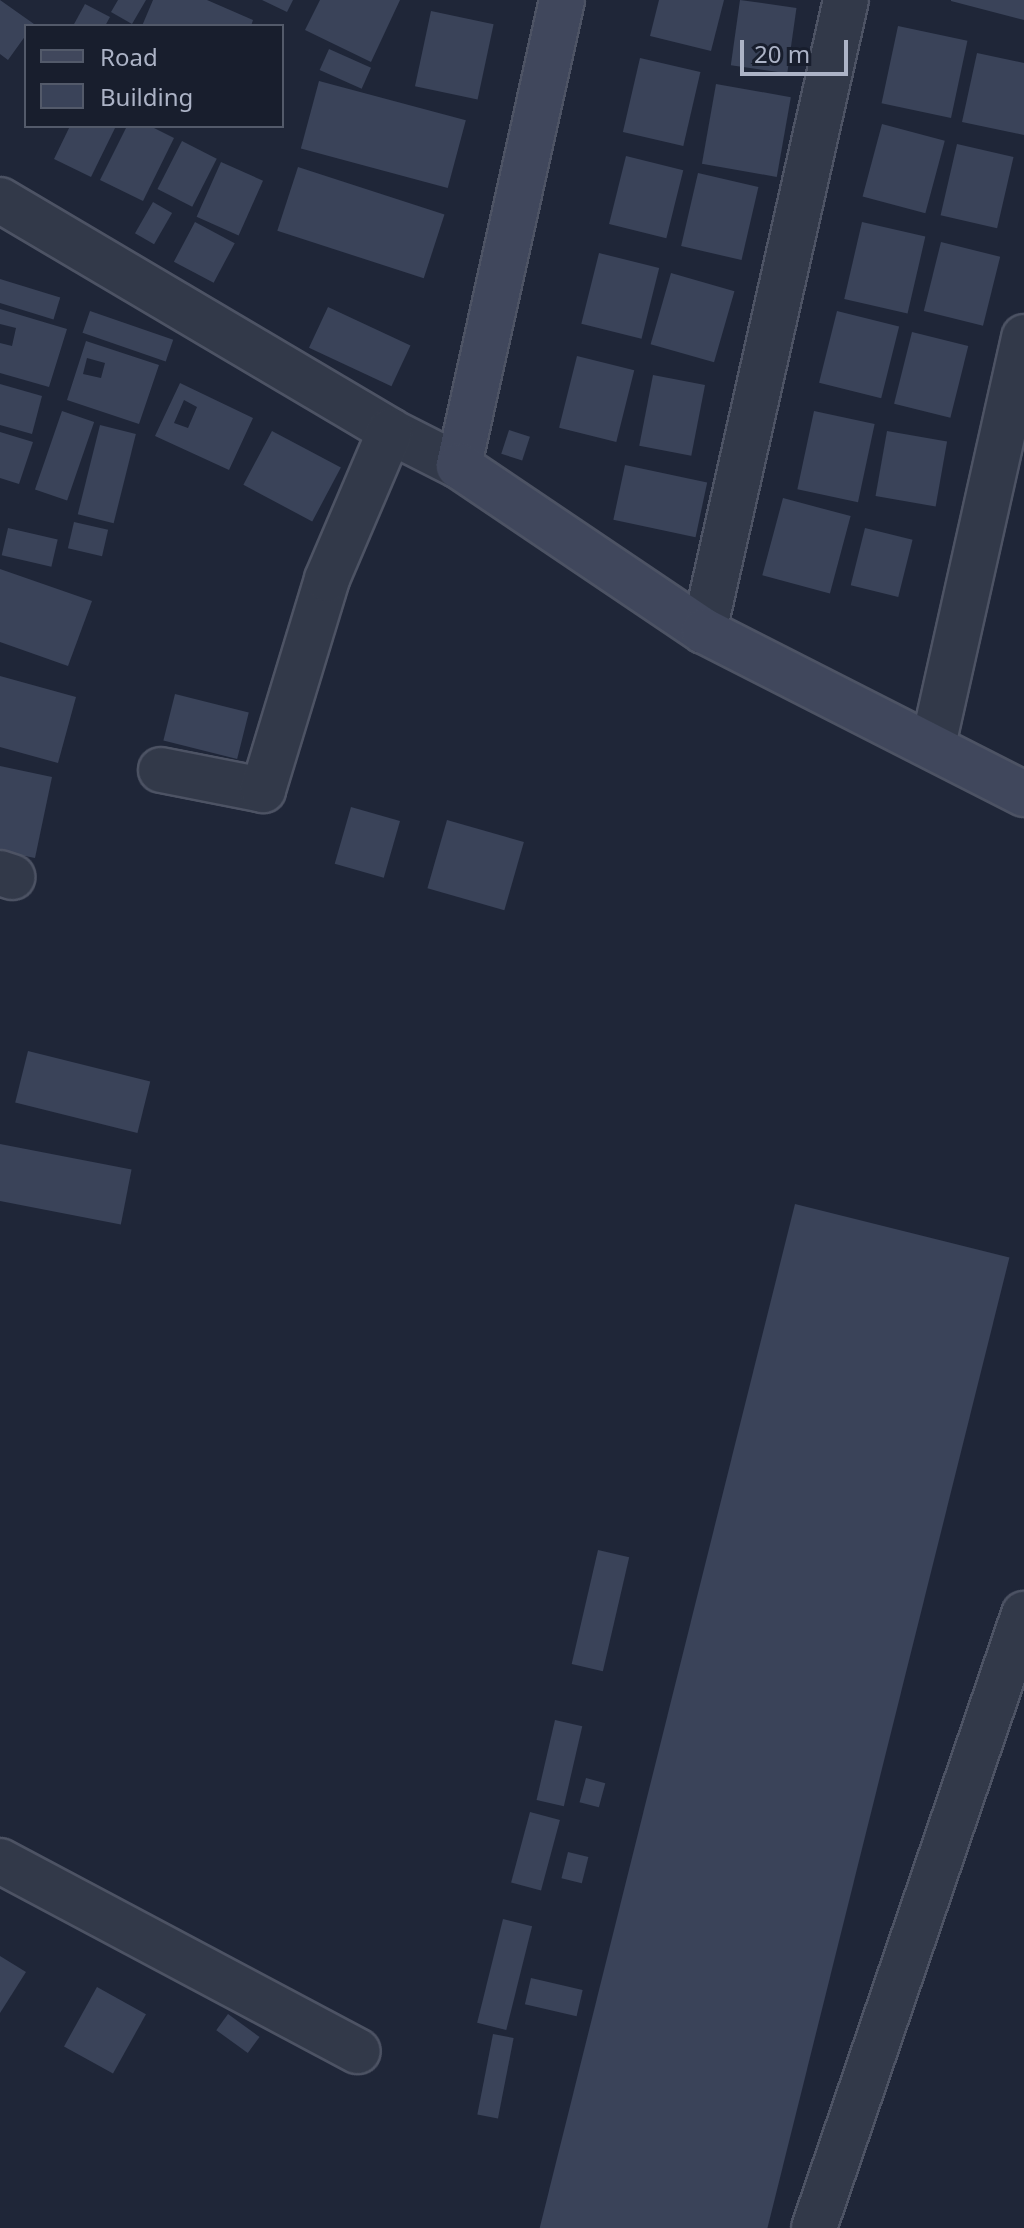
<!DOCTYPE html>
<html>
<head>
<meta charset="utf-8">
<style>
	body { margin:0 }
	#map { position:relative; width:1024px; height:2228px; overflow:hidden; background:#1f2638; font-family:"Noto Sans",sans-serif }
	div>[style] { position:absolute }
	.building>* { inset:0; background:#3a4359; transform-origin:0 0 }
	.roads { filter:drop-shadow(2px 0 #4d5364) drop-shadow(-2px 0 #4d5364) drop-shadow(0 2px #4d5364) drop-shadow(0 -2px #4d5364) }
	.street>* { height:44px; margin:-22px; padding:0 22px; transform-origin:22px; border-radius:22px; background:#323949 }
	.secondary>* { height:44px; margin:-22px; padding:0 22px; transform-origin:22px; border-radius:22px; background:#40475c }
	span { translate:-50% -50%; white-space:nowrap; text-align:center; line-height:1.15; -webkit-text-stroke:6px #181e2d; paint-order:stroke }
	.legend { position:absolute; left:24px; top:24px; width:260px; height:104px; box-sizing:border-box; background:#181e2d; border:2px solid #535a6a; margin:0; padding:10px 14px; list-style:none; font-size:24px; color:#acb3c6 }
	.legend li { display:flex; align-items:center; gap:16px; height:40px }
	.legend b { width:40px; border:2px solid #535a6a }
	.scale { position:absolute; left:740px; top:40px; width:108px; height:36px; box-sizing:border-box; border:4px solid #acb3c6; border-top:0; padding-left:10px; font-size:24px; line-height:28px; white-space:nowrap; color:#acb3c6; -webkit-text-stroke:6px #181e2d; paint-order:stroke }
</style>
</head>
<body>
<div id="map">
	<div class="building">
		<div style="clip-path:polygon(0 0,34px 24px,26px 26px,26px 35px,8px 60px,0 54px)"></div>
		<div style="clip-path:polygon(118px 0,146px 0,132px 24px,111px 12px)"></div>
		<div style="clip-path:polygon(153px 0,207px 0,253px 20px,251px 26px,142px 26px)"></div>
		<div style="clip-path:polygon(262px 0,293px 0,287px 12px)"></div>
		<div style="clip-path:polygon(320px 0,400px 0,371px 62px,305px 30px)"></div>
		<div style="clip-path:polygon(659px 0,724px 0,711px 51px,650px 36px)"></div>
		<div style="left:740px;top:0;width:57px;height:66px;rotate:8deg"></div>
		<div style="clip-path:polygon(951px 0,1024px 0,1024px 20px,951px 1px)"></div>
		<div style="clip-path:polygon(85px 4px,110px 17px,105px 26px,73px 26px)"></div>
		<div style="left:431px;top:11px;width:64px;height:77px;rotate:12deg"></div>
		<div style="left:898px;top:26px;width:71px;height:79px;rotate:12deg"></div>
		<div style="left:329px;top:49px;width:46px;height:23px;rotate:24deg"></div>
		<div style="clip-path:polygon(977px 53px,1024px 63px,1024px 135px,962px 122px)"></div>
		<div style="left:640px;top:58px;width:62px;height:76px;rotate:13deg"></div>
		<div style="left:319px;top:81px;width:152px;height:70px;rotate:15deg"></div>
		<div style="left:716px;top:84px;width:76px;height:81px;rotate:10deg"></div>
		<div style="left:882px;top:124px;width:65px;height:75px;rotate:15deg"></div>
		<div style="clip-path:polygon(70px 126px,116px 126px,91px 177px,54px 159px)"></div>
		<div style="clip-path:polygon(127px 126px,150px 126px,174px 138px,143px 201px,100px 180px)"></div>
		<div style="left:182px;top:141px;width:39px;height:54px;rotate:27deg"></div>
		<div style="left:957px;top:144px;width:58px;height:73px;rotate:13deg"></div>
		<div style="left:626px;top:156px;width:59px;height:70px;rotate:14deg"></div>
		<div style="left:221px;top:162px;width:46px;height:60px;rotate:24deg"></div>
		<div style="left:298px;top:167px;width:154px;height:67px;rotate:18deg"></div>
		<div style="left:698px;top:173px;width:62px;height:75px;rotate:13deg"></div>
		<div style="left:153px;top:202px;width:22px;height:36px;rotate:30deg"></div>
		<div style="left:195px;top:222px;width:45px;height:45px;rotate:28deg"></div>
		<div style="left:862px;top:222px;width:65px;height:79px;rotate:13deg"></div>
		<div style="left:941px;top:242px;width:61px;height:71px;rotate:14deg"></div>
		<div style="left:599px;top:253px;width:62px;height:73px;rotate:14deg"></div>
		<div style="left:671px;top:273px;width:66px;height:74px;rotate:16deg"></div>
		<div style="left:0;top:279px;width:63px;height:23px;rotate:17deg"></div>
		<div style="left:328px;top:307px;width:91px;height:45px;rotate:25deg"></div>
		<div style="clip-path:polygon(0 309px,67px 329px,49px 387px,0 373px,0 343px,12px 346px,16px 328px,0 324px)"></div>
		<div style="left:90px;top:311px;width:88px;height:23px;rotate:19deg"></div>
		<div style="left:837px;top:311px;width:64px;height:74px;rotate:14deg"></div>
		<div style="left:912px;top:332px;width:58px;height:74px;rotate:14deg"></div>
		<div style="clip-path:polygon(evenodd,86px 341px,159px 365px,139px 424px,67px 400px,86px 341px,87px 358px,105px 363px,101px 378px,83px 374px,87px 358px)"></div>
		<div style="left:577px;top:356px;width:59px;height:74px;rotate:14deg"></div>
		<div style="left:653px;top:375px;width:53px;height:72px;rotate:11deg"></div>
		<div style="clip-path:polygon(evenodd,180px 383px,253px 418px,229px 470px,155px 436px,180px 383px,184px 400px,197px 407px,188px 428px,174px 423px,184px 400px)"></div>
		<div style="clip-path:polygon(0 384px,42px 396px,32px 434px,0 425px)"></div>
		<div style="left:62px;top:411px;width:34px;height:83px;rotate:19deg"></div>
		<div style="left:814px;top:411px;width:62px;height:80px;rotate:12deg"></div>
		<div style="left:100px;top:425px;width:37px;height:92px;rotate:14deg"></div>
		<div style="left:509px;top:430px;width:22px;height:25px;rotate:18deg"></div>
		<div style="left:272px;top:431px;width:78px;height:61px;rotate:28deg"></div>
		<div style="left:887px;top:431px;width:61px;height:66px;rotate:10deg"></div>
		<div style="clip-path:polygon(0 432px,33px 442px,19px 484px,0 478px)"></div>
		<div style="left:625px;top:465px;width:84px;height:56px;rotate:12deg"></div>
		<div style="left:783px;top:498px;width:70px;height:80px;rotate:15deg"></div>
		<div style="left:74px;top:522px;width:35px;height:27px;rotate:13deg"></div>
		<div style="left:8px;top:528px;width:51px;height:28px;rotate:13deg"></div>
		<div style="left:865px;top:528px;width:49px;height:59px;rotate:14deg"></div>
		<div style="clip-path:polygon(0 569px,92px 601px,68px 666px,0 642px)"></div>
		<div style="clip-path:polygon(0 676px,76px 697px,58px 763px,0 747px)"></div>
		<div style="left:175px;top:694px;width:76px;height:48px;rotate:14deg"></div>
		<div style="clip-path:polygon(0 766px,52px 777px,35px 858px,0 851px)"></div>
		<div style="left:351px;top:807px;width:51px;height:59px;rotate:16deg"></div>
		<div style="left:447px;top:820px;width:80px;height:71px;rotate:16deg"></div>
		<div style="left:28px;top:1051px;width:126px;height:53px;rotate:14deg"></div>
		<div style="left:0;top:1144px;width:134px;height:56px;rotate:11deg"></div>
		<div style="left:795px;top:1204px;width:221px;height:1059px;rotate:14deg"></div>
		<div style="left:598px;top:1550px;width:32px;height:117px;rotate:13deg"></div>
		<div style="left:555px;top:1720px;width:28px;height:82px;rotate:13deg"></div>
		<div style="left:586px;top:1778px;width:20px;height:25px;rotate:15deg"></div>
		<div style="left:530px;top:1812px;width:31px;height:73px;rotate:15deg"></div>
		<div style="left:568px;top:1852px;width:21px;height:27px;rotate:14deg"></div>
		<div style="left:503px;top:1919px;width:30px;height:107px;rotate:14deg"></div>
		<div style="clip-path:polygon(0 1956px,26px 1972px,0 2013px)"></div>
		<div style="left:531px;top:1978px;width:53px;height:27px;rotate:13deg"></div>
		<div style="left:97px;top:1987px;width:56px;height:68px;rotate:29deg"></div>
		<div style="left:228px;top:2014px;width:39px;height:20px;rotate:36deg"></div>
		<div style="left:493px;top:2034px;width:21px;height:82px;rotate:11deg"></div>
	</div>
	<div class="roads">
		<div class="street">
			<div style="left:0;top:200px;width:453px;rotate:30.6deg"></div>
			<div style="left:390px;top:431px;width:77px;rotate:26.9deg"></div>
			<div style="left:704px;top:631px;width:647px;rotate:-77.32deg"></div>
			<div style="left:933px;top:745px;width:418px;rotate:-77.4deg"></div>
			<div style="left:161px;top:770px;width:104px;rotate:11.1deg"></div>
			<div style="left:263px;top:790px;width:220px;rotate:-73.1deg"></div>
			<div style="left:327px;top:579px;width:161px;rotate:-66.9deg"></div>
			<div style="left:0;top:873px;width:13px;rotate:18deg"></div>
			<div style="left:0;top:1861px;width:405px;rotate:28deg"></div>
			<div style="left:814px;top:2228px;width:649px;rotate:-71.12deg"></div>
		</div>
		<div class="secondary">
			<div style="left:562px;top:0;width:477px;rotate:102.5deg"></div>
			<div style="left:459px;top:466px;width:295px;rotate:34deg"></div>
			<div style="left:704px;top:631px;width:359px;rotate:27deg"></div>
		</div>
	</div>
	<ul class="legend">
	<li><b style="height:10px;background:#40475c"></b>Road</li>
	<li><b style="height:22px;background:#3a4359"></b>Building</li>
	</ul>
	<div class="scale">20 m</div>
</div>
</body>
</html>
